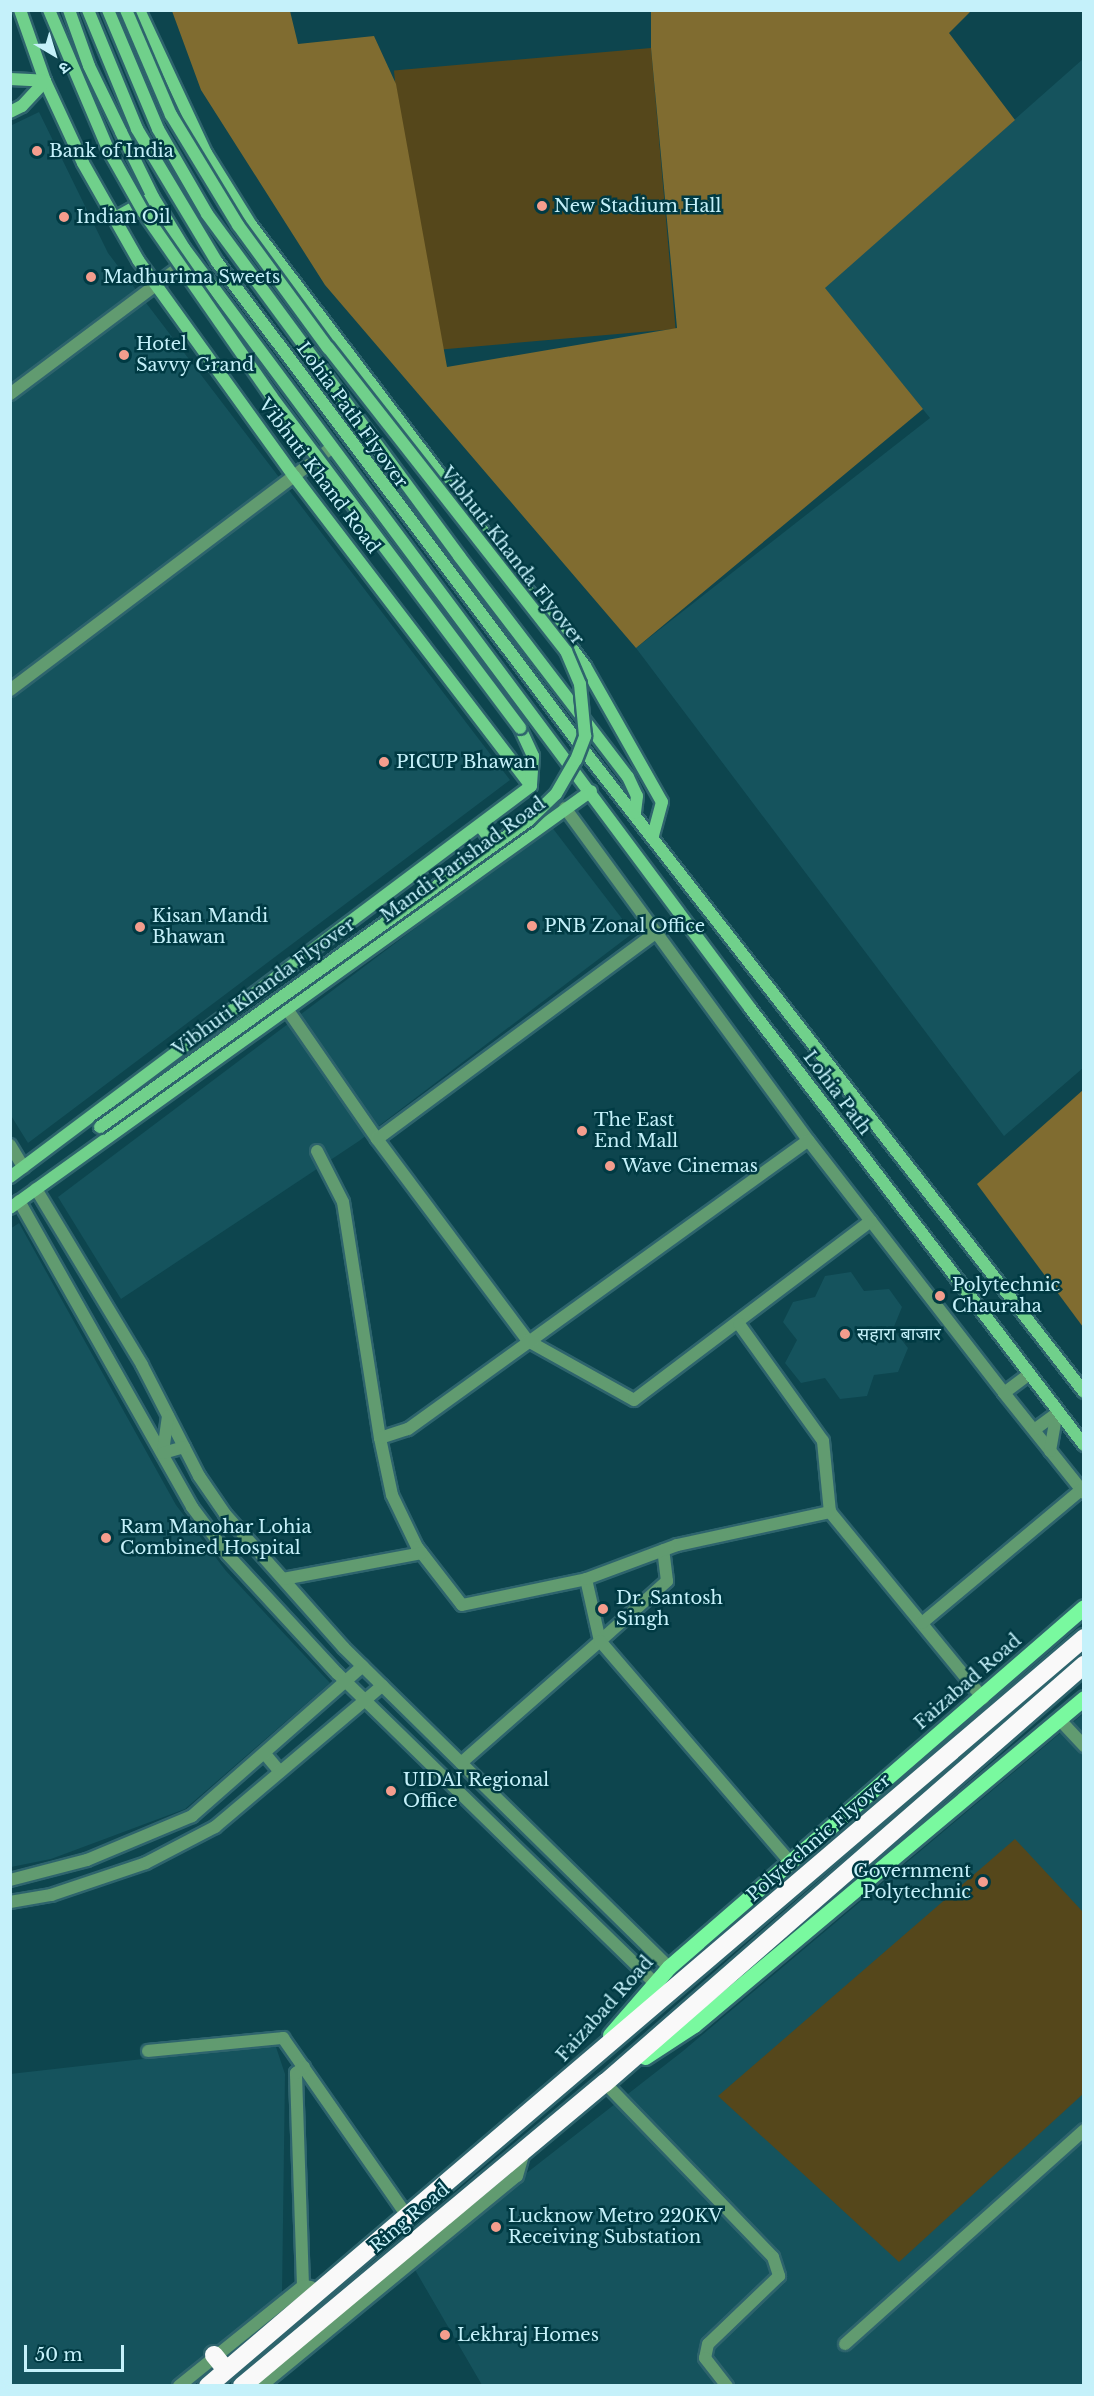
<!DOCTYPE html>
<html>
<head>
<meta charset="utf-8">
<style>
	body { margin:0 }
	#map { position:relative; width:1094px; height:2396px; overflow:hidden; background:#0d454e; font-family:"Libre Baskerville","Noto Sans Devanagari",serif }
	div>[style] { position:absolute }
	.built>* { inset:0; background:#15535d }
	.green>* { inset:0; background:#55471b; transform-origin:0 0 }
	.forest>* { inset:0; background:#806c30 }
	.roads { filter:drop-shadow(2px 0 #2e646d) drop-shadow(-2px 0 #2e646d) drop-shadow(0 2px #2e646d) drop-shadow(0 -2px #2e646d) }
	.street>* { height:12px; margin:-6px; padding:0 6px; transform-origin:6px; border-radius:6px; background:#619b70 }
	.secondary>* { height:12px; margin:-6px; padding:0 6px; transform-origin:6px; border-radius:6px; background:#70d08b }
	.primary>* { height:15px; margin:-7.5px; padding:0 7.5px; transform-origin:7.5px; border-radius:7.5px; background:#79f99f }
	.highway>* { height:18px; margin:-9px; padding:0 9px; transform-origin:9px; border-radius:9px; background:#f9f9f9 }
	.bridges { filter:drop-shadow(2px 0 #2e646d) drop-shadow(-2px 0 #2e646d) drop-shadow(0 2px #2e646d) drop-shadow(0 -2px #2e646d) }
	.secondary-bridge>* { height:12px; margin:-6px; padding:0 6px; transform-origin:6px; border-radius:6px; background:#70d08b }
	.dots>* { width:16px; height:16px; translate:-50% -50%; box-sizing:border-box; border:3px solid #003a43; border-radius:50% }
	span { translate:-50% -50%; white-space:nowrap; text-align:center; line-height:1.15; -webkit-text-stroke:5px #003a43; paint-order:stroke }
	.poi-label { font-size:18px; color:#c5f1fa }
	.left { translate:0 -50%; text-align:left }
	.right { translate:-100% -50%; text-align:right }
	.street-label { font-size:18px; color:#c5f1fa }
	.frame { position:absolute; inset:0; border:12px solid #c5f1fa; pointer-events:none }
	.north { position:absolute; left:24px; top:24px; width:60px; height:60px; -webkit-text-stroke:4px #003a43; paint-order:stroke; rotate:142deg; font-size:16px; font-weight:700; line-height:24px; text-align:center; color:#c5f1fa }
	.north::after { content:''; display:block; margin:auto; width:21px; height:27px; background:#c5f1fa; clip-path:polygon(50% 0,100% 100%,50% 72%,0 100%) }
	.scale { position:absolute; left:24px; top:2345px; width:100px; height:27px; box-sizing:border-box; border:3px solid #c5f1fa; border-top:0; padding-left:8px; font-size:18px; line-height:21px; white-space:nowrap; color:#c5f1fa; -webkit-text-stroke:4px #003a43; paint-order:stroke }
</style>
</head>
<body>
<div id="map">
	<div class="built">
		<div style="clip-path:polygon(1083px 59px,1083px 1068px,1004px 1136px,636px 648px,930px 418px,824px 288px)"></div>
		<div style="clip-path:polygon(39px 112px,108px 253px,510px 780px,28px 1143px,10px 1114px,10px 126px)"></div>
		<div style="clip-path:polygon(551px 826px,633px 933px,359px 1141px,121px 1299px,58px 1197px)"></div>
		<div style="clip-path:polygon(19px 1223px,176px 1505px,226px 1571px,330px 1683px,185px 1809px,51px 1859px,11px 1867px,10px 1229px)"></div>
		<div style="clip-path:polygon(851px 1272px,864px 1291px,889px 1289px,902px 1307px,893px 1329px,908px 1348px,898px 1372px,874px 1375px,867px 1396px,840px 1399px,825px 1378px,801px 1383px,785px 1363px,797px 1340px,783px 1322px,793px 1302px,815px 1297px,825px 1276px)"></div>
		<div style="clip-path:polygon(1083px 1714px,1083px 2385px,482px 2385px,411px 2263px,683px 2051px)"></div>
		<div style="clip-path:polygon(275px 2044px,285px 2074px,282px 2296px,177px 2385px,11px 2385px,10px 2074px)"></div>
	</div>
	<div class="green">
		<div style="left:651px;top:48px;width:282px;height:258px;rotate:85deg"></div>
		<div style="clip-path:polygon(1015px 1839px,1083px 1912px,1083px 2094px,899px 2262px,718px 2096px)"></div>
	</div>
	<div class="forest">
		<div style="clip-path:polygon(172px 11px,290px 11px,298px 44px,374px 36px,396px 84px,447px 367px,677px 328px,651px 48px,651px 11px,971px 11px,949px 33px,1015px 120px,825px 288px,923px 409px,636px 648px,325px 285px,201px 90px)"></div>
		<div style="clip-path:polygon(1083px 1090px,1083px 1327px,977px 1184px)"></div>
	</div>
	<div class="roads">
		<div class="street">
			<div style="left:10px;top:394px;width:222px;rotate:-36.8deg"></div>
			<div style="left:10px;top:690px;width:403px;rotate:-37deg"></div>
			<div style="left:565px;top:808px;width:411px;rotate:53.8deg"></div>
			<div style="left:808px;top:1140px;width:320px;rotate:52.2deg"></div>
			<div style="left:1004px;top:1393px;width:30px;rotate:-37deg"></div>
			<div style="left:287px;top:1009px;width:158px;rotate:55.3deg"></div>
			<div style="left:377px;top:1139px;width:252px;rotate:53.2deg"></div>
			<div style="left:528px;top:1341px;width:121px;rotate:29.1deg"></div>
			<div style="left:634px;top:1400px;width:297px;rotate:-37.1deg"></div>
			<div style="left:377px;top:1139px;width:348px;rotate:-36.5deg"></div>
			<div style="left:10px;top:1145px;width:26px;rotate:59deg"></div>
			<div style="left:317px;top:1151px;width:57px;rotate:63deg"></div>
			<div style="left:343px;top:1202px;width:239px;rotate:81.1deg"></div>
			<div style="left:380px;top:1438px;width:58px;rotate:78.1deg"></div>
			<div style="left:392px;top:1495px;width:58px;rotate:64.3deg"></div>
			<div style="left:417px;top:1547px;width:73px;rotate:52.2deg"></div>
			<div style="left:462px;top:1605px;width:127px;rotate:-11.8deg"></div>
			<div style="left:586px;top:1579px;width:64px;rotate:77.3deg"></div>
			<div style="left:600px;top:1641px;width:90px;rotate:-41.8deg"></div>
			<div style="left:667px;top:1581px;width:31px;rotate:-97deg"></div>
			<div style="left:36px;top:1189px;width:205px;rotate:58.9deg"></div>
			<div style="left:142px;top:1365px;width:125px;rotate:62.8deg"></div>
			<div style="left:199px;top:1476px;width:46px;rotate:55.6deg"></div>
			<div style="left:225px;top:1514px;width:179px;rotate:48.4deg"></div>
			<div style="left:344px;top:1648px;width:455px;rotate:44.5deg"></div>
			<div style="left:19px;top:1201px;width:352px;rotate:60.5deg"></div>
			<div style="left:192px;top:1507px;width:60px;rotate:53.1deg"></div>
			<div style="left:228px;top:1555px;width:161px;rotate:47.3deg"></div>
			<div style="left:337px;top:1673px;width:443px;rotate:44.3deg"></div>
			<div style="left:739px;top:1324px;width:144px;rotate:54.3deg"></div>
			<div style="left:823px;top:1441px;width:71px;rotate:84.4deg"></div>
			<div style="left:830px;top:1512px;width:241px;rotate:50.6deg"></div>
			<div style="left:1004px;top:1393px;width:128px;rotate:51.3deg"></div>
			<div style="left:168px;top:1416px;width:37px;rotate:98deg"></div>
			<div style="left:163px;top:1453px;width:22px;rotate:-16deg"></div>
			<div style="left:1034px;top:1430px;width:29px;rotate:-36deg"></div>
			<div style="left:380px;top:1438px;width:29px;rotate:-18deg"></div>
			<div style="left:408px;top:1429px;width:493px;rotate:-35.8deg"></div>
			<div style="left:1050px;top:1451px;width:39px;rotate:-80deg"></div>
			<div style="left:283px;top:1579px;width:141px;rotate:-10.6deg"></div>
			<div style="left:586px;top:1579px;width:97px;rotate:-20.5deg"></div>
			<div style="left:677px;top:1545px;width:157px;rotate:-12.2deg"></div>
			<div style="left:922px;top:1623px;width:207px;rotate:-39.9deg"></div>
			<div style="left:1059px;top:1719px;width:37px;rotate:47deg"></div>
			<div style="left:265px;top:1754px;width:23px;rotate:50deg"></div>
			<div style="left:461px;top:1763px;width:185px;rotate:-41.3deg"></div>
			<div style="left:600px;top:1641px;width:294px;rotate:49.3deg"></div>
			<div style="left:10px;top:1880px;width:80px;rotate:-14.6deg"></div>
			<div style="left:87px;top:1860px;width:114px;rotate:-22.7deg"></div>
			<div style="left:192px;top:1816px;width:227px;rotate:-41.3deg"></div>
			<div style="left:10px;top:1902px;width:42px;rotate:-9.7deg"></div>
			<div style="left:51px;top:1895px;width:100px;rotate:-18.6deg"></div>
			<div style="left:146px;top:1863px;width:78px;rotate:-27.6deg"></div>
			<div style="left:215px;top:1827px;width:219px;rotate:-40.2deg"></div>
			<div style="left:148px;top:2051px;width:136px;rotate:-5.5deg"></div>
			<div style="left:283px;top:2038px;width:218px;rotate:55.1deg"></div>
			<div style="left:605px;top:2083px;width:242px;rotate:46deg"></div>
			<div style="left:773px;top:2257px;width:20px;rotate:72deg"></div>
			<div style="left:779px;top:2276px;width:98px;rotate:136.2deg"></div>
			<div style="left:708px;top:2344px;width:14px;rotate:102deg"></div>
			<div style="left:705px;top:2358px;width:36px;rotate:52deg"></div>
			<div style="left:303px;top:2286px;width:213px;rotate:-91.9deg"></div>
			<div style="left:296px;top:2073px;width:10px;rotate:-37deg"></div>
			<div style="left:845px;top:2344px;width:321px;rotate:-41.8deg"></div>
			<div style="left:179px;top:2386px;width:159px;rotate:-38.9deg"></div>
			<div style="left:303px;top:2286px;width:8px;rotate:7deg"></div>
			<div style="left:261px;top:2386px;width:331px;rotate:-39.4deg"></div>
			<div style="left:517px;top:2176px;width:26px;rotate:-74deg"></div>
		</div>
		<div class="secondary">
			<div style="left:20px;top:10px;width:75px;rotate:70.6deg"></div>
			<div style="left:45px;top:81px;width:90px;rotate:65.1deg"></div>
			<div style="left:83px;top:163px;width:112px;rotate:60.4deg"></div>
			<div style="left:138px;top:260px;width:266px;rotate:54.2deg"></div>
			<div style="left:294px;top:476px;width:390px;rotate:52.6deg"></div>
			<div style="left:69px;top:10px;width:59px;rotate:70.3deg"></div>
			<div style="left:89px;top:66px;width:73px;rotate:64.1deg"></div>
			<div style="left:121px;top:132px;width:72px;rotate:63.8deg"></div>
			<div style="left:153px;top:197px;width:60px;rotate:58.7deg"></div>
			<div style="left:184px;top:248px;width:948px;rotate:53.32deg"></div>
			<div style="left:750px;top:1008px;width:550px;rotate:52.61deg"></div>
			<div style="left:88px;top:10px;width:129px;rotate:67.6deg"></div>
			<div style="left:137px;top:129px;width:155px;rotate:59deg"></div>
			<div style="left:217px;top:262px;width:619px;rotate:53.07deg"></div>
			<div style="left:589px;top:757px;width:805px;rotate:52.06deg"></div>
			<div style="left:108px;top:10px;width:129px;rotate:67.2deg"></div>
			<div style="left:158px;top:129px;width:98px;rotate:60deg"></div>
			<div style="left:207px;top:214px;width:425px;rotate:53.6deg"></div>
			<div style="left:459px;top:556px;width:278px;rotate:52.6deg"></div>
			<div style="left:628px;top:777px;width:21px;rotate:65deg"></div>
			<div style="left:637px;top:796px;width:17px;rotate:97deg"></div>
			<div style="left:139px;top:10px;width:158px;rotate:64.9deg"></div>
			<div style="left:206px;top:153px;width:85px;rotate:58deg"></div>
			<div style="left:251px;top:225px;width:553px;rotate:52.86deg"></div>
			<div style="left:585px;top:666px;width:156px;rotate:60.5deg"></div>
			<div style="left:662px;top:802px;width:35px;rotate:105deg"></div>
			<div style="left:10px;top:79px;width:35px;rotate:3deg"></div>
			<div style="left:10px;top:112px;width:13px;rotate:-27deg"></div>
			<div style="left:22px;top:106px;width:34px;rotate:-47deg"></div>
			<div style="left:115px;top:218px;width:43px;rotate:-28.9deg"></div>
			<div style="left:520px;top:728px;width:31px;rotate:65deg"></div>
			<div style="left:533px;top:756px;width:30px;rotate:94deg"></div>
			<div style="left:480px;top:826px;width:34px;rotate:53deg"></div>
			<div style="left:10px;top:1177px;width:651px;rotate:-36.89deg"></div>
			<div style="left:10px;top:1208px;width:715px;rotate:-35.67deg"></div>
		</div>
		<div class="primary">
			<div style="left:610px;top:2035px;width:90px;rotate:-49.1deg"></div>
			<div style="left:669px;top:1967px;width:549px;rotate:-40.94deg"></div>
			<div style="left:645px;top:2057px;width:59px;rotate:-33.1deg"></div>
			<div style="left:694px;top:2025px;width:509px;rotate:-39.98deg"></div>
		</div>
		<div class="highway">
			<div style="left:214px;top:2355px;width:19px;rotate:51deg"></div>
			<div style="left:208px;top:2386px;width:1152px;rotate:-40.49deg"></div>
			<div style="left:242px;top:2386px;width:473px;rotate:-39.9deg"></div>
			<div style="left:605px;top:2083px;width:636px;rotate:-41.11deg"></div>
		</div>
	</div>
	<div class="bridges">
		<div class="secondary-bridge">
			<div style="left:49px;top:10px;width:151px;rotate:67deg"></div>
			<div style="left:108px;top:149px;width:73px;rotate:60.6deg"></div>
			<div style="left:144px;top:213px;width:223px;rotate:55.2deg"></div>
			<div style="left:271px;top:396px;width:415px;rotate:53.1deg"></div>
			<div style="left:100px;top:1127px;width:528px;rotate:-35.59deg"></div>
			<div style="left:529px;top:820px;width:37px;rotate:-44deg"></div>
			<div style="left:556px;top:794px;width:39px;rotate:-60deg"></div>
			<div style="left:576px;top:760px;width:26px;rotate:-69deg"></div>
			<div style="left:585px;top:736px;width:52px;rotate:-95.5deg"></div>
			<div style="left:580px;top:684px;width:36px;rotate:-113deg"></div>
			<div style="left:566px;top:651px;width:385px;rotate:-128.1deg"></div>
			<div style="left:328px;top:348px;width:152px;rotate:-126.2deg"></div>
			<div style="left:238px;top:225px;width:129px;rotate:-121.3deg"></div>
			<div style="left:171px;top:115px;width:114px;rotate:-113.2deg"></div>
		</div>
	</div>
	<div class="dots">
		<div style="left:37px;top:151px;background:#f49d8d"></div>
		<div style="left:542px;top:206px;background:#f49d8d"></div>
		<div style="left:64px;top:217px;background:#f49d8d"></div>
		<div style="left:91px;top:277px;background:#f49d8d"></div>
		<div style="left:124px;top:355px;background:#f49d8d"></div>
		<div style="left:384px;top:762px;background:#f49d8d"></div>
		<div style="left:532px;top:926px;background:#f49d8d"></div>
		<div style="left:140px;top:927px;background:#f49d8d"></div>
		<div style="left:582px;top:1131px;background:#f49d8d"></div>
		<div style="left:610px;top:1166px;background:#f49d8d"></div>
		<div style="left:940px;top:1296px;background:#f49d8d"></div>
		<div style="left:845px;top:1334px;background:#f49d8d"></div>
		<div style="left:106px;top:1538px;background:#f49d8d"></div>
		<div style="left:603px;top:1609px;background:#f49d8d"></div>
		<div style="left:391px;top:1791px;background:#f49d8d"></div>
		<div style="left:983px;top:1882px;background:#f49d8d"></div>
		<div style="left:496px;top:2227px;background:#f49d8d"></div>
		<div style="left:445px;top:2335px;background:#f49d8d"></div>
	</div>
	<div class="poi-label">
		<span class="left" style="left:49px;top:151px">Bank of India</span>
		<span class="left" style="left:554px;top:206px">New Stadium Hall</span>
		<span class="left" style="left:76px;top:217px">Indian Oil</span>
		<span class="left" style="left:103px;top:277px">Madhurima Sweets</span>
		<span class="left" style="left:136px;top:355px">Hotel<br>Savvy Grand</span>
		<span class="left" style="left:396px;top:762px">PICUP Bhawan</span>
		<span class="left" style="left:152px;top:927px">Kisan Mandi<br>Bhawan</span>
		<span class="left" style="left:544px;top:926px">PNB Zonal Office</span>
		<span class="left" style="left:594px;top:1131px">The East<br>End Mall</span>
		<span class="left" style="left:622px;top:1166px">Wave Cinemas</span>
		<span class="left" style="left:952px;top:1296px">Polytechnic<br>Chauraha</span>
		<span class="left" style="left:857px;top:1334px">सहारा बाजार</span>
		<span class="left" style="left:120px;top:1538px">Ram Manohar Lohia<br>Combined Hospital</span>
		<span class="left" style="left:616px;top:1609px">Dr. Santosh<br>Singh</span>
		<span class="left" style="left:403px;top:1791px">UIDAI Regional<br>Office</span>
		<span class="right" style="left:971px;top:1882px">Government<br>Polytechnic</span>
		<span class="left" style="left:508px;top:2227px">Lucknow Metro 220KV<br>Receiving Substation</span>
		<span class="left" style="left:457px;top:2335px">Lekhraj Homes</span>
	</div>
	<div class="street-label">
		<span style="left:352px;top:415px;rotate:54deg">Lohia Path Flyover</span>
		<span style="left:319px;top:476px;rotate:53deg">Vibhuti Khand Road</span>
		<span style="left:512px;top:556px;rotate:52deg">Vibhuti Khanda Flyover</span>
		<span style="left:463px;top:860px;rotate:-36deg">Mandi Parishad Road</span>
		<span style="left:264px;top:987px;rotate:-36deg">Vibhuti Khanda Flyover</span>
		<span style="left:837px;top:1093px;rotate:53deg">Lohia Path</span>
		<span style="left:968px;top:1682px;rotate:-41deg">Faizabad Road</span>
		<span style="left:819px;top:1838px;rotate:-41deg">Polytechnic Flyover</span>
		<span style="left:605px;top:2009px;rotate:-48deg">Faizabad Road</span>
		<span style="left:410px;top:2218px;rotate:-40deg">Ring Road</span>
	</div>
	<div class="frame"></div>
	<div class="north">उ</div>
	<div class="scale">50 m</div>
</div>
</body>
</html>
